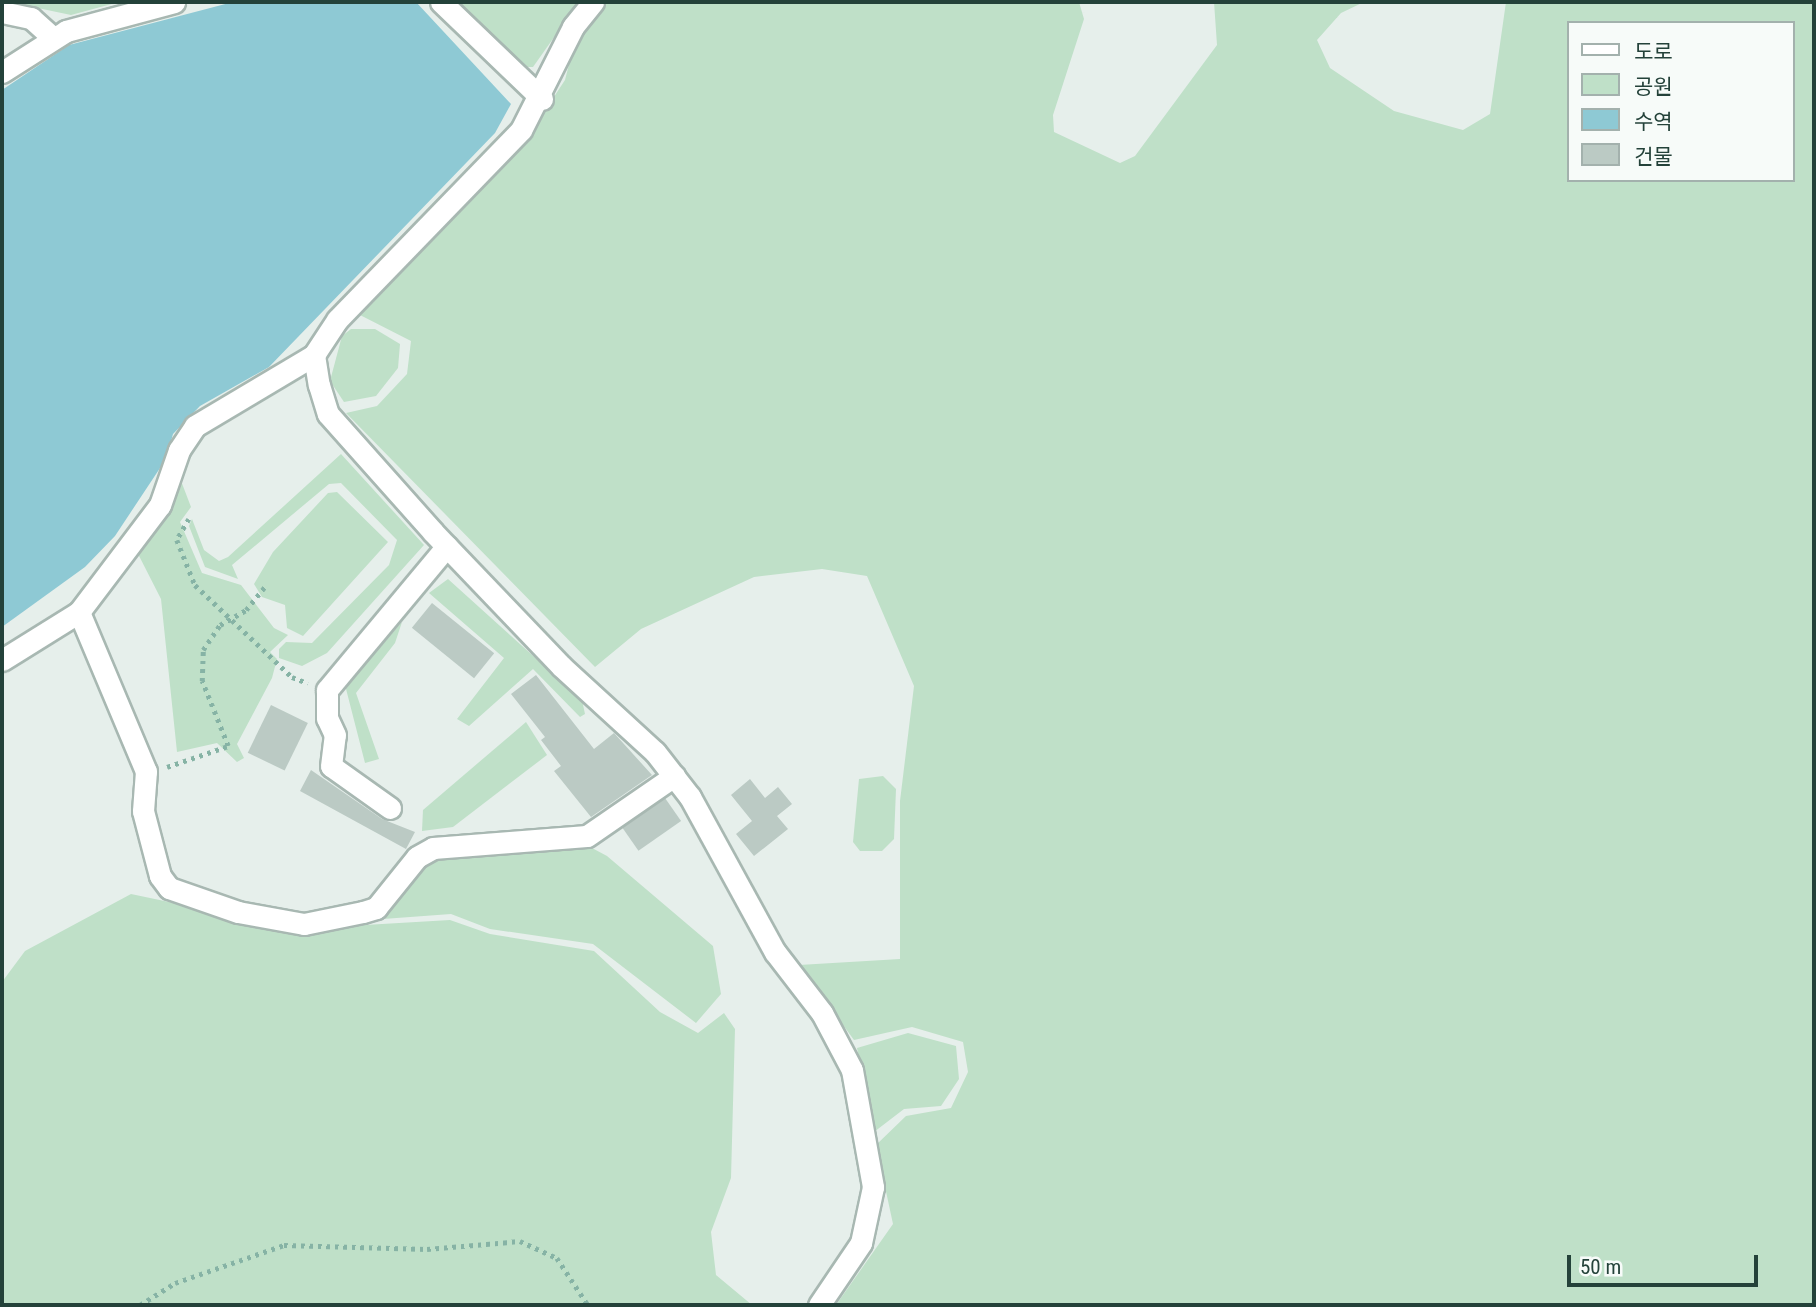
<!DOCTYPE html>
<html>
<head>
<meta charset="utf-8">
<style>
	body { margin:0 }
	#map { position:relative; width:1816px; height:1307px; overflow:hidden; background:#e6efeb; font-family:"Roboto Condensed","Noto Sans KR",sans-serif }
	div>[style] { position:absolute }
	.green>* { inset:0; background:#bfe0c8 }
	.water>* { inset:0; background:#8ec9d4 }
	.building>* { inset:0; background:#bbcac4; transform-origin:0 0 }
	.path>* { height:4.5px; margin-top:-2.25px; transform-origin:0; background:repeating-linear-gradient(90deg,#86b3a5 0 3.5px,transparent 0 8.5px) }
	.roads { filter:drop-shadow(2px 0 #a8b8b2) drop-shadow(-2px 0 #a8b8b2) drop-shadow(0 2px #a8b8b2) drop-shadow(0 -2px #a8b8b2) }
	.minor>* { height:21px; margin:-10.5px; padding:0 10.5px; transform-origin:10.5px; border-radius:10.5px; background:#fff }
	span { translate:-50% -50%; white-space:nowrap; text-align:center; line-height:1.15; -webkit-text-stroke:6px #f7fbf9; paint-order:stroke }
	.frame { position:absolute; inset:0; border:4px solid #24423a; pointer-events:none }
	.legend { position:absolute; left:1567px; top:21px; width:228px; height:161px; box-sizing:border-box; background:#f7fbf9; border:2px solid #a3b1ad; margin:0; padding:9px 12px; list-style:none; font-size:21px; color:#24423a }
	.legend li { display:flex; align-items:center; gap:14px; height:35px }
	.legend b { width:35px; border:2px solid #a3b1ad }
	.scale { position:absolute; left:1567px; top:1255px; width:191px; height:32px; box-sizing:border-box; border:4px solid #24423a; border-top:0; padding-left:9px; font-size:21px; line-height:24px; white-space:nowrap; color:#24423a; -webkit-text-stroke:5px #f7fbf9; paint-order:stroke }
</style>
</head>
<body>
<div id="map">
	<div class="green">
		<div style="clip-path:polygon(9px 2px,119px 2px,71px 15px)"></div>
		<div style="clip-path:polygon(454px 2px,579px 2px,533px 67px,519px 67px)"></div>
		<div style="clip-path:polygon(evenodd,602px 2px,1079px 2px,1084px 19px,1053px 115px,1054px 132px,1120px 163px,1135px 156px,1217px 45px,1214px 2px,1364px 2px,1341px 13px,1317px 40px,1330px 68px,1394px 111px,1463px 130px,1490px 114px,1506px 2px,1814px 2px,1814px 1305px,836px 1305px,893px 1224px,876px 1145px,906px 1116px,951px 1108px,968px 1072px,963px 1042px,912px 1027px,854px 1040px,799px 965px,900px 959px,900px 801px,914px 686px,867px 576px,822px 569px,754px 577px,641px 629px,595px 667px,346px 413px,377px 406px,407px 374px,411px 341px,358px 314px,529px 135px,565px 80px,578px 29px,602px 2px,1569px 23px,1793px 23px,1793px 180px,1569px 180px,1569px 23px)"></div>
		<div style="clip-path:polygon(351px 329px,375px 329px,400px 344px,398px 368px,376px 396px,344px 402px,330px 381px,342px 336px)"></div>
		<div style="clip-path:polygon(341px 454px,424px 545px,327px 653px,302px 666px,279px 658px,279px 649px,286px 642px,312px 643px,389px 565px,397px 540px,341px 483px,329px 484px,232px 565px,238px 579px,205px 567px,189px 526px,192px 519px,204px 550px,219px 561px,228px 557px)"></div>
		<div style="clip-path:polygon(178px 473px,191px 507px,180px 522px,202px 573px,241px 585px,274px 628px,288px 635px,270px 652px,277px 659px,272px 678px,237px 744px,244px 758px,237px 762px,217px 743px,177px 752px,161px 599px,134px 546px,171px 505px)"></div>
		<div style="clip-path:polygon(337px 492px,388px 542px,303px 636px,287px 628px,285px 605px,262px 597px,254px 584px,273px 552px,328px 493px)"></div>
		<div style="clip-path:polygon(448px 579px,582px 700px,585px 714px,580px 717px,533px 669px,469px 726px,457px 719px,504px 658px,429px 593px)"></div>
		<div style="clip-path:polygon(402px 622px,395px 643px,356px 693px,379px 759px,365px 763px,345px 685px)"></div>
		<div style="clip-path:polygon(526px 722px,547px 755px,453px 827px,422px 831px,423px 810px)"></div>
		<div style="clip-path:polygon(883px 776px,896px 789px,894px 839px,882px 851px,860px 851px,853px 842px,859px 779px)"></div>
		<div style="clip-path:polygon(535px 848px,592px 848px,607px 856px,713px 946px,721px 994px,696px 1023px,593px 944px,490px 929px,451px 914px,383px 919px,430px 859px)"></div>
		<div style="clip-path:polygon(131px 894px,297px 929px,450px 920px,490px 934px,594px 951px,660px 1012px,698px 1033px,724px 1013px,735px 1029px,731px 1178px,711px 1232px,716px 1275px,752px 1305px,2px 1305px,2px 982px,25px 951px)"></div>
		<div style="clip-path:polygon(908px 1033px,956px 1046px,959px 1079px,941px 1106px,904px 1109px,874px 1132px,857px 1048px)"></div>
	</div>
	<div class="water">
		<div style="clip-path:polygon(233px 2px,416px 2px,511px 104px,495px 133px,269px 367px,200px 406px,173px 434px,166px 459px,115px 536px,85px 567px,2px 627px,2px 90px,69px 45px)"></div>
	</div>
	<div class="building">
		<div style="left:432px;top:603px;width:80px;height:32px;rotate:39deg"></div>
		<div style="clip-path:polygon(536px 675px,594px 749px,614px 733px,652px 775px,591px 817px,554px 771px,561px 766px,541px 740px,545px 737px,511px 694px)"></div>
		<div style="left:271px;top:705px;width:41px;height:53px;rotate:26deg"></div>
		<div style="clip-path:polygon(311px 770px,382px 819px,415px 832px,406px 849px,300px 791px)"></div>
		<div style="clip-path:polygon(750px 779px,765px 798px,778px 787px,792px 804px,777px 816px,788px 829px,754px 856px,736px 834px,752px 821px,731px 795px)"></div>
		<div style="left:665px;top:798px;width:28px;height:52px;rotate:55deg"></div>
	</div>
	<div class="path">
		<div style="left:189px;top:519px;width:24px;rotate:120deg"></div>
		<div style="left:177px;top:540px;width:48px;rotate:68.2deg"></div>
		<div style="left:195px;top:585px;width:134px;rotate:43.5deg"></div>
		<div style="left:292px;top:677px;width:17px;rotate:21deg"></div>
		<div style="left:167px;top:767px;width:65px;rotate:-19deg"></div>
		<div style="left:228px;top:746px;width:70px;rotate:-111.8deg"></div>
		<div style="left:202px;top:681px;width:31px;rotate:-88deg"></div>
		<div style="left:203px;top:650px;width:30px;rotate:-56deg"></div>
		<div style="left:220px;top:625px;width:30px;rotate:-30deg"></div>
		<div style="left:246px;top:610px;width:33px;rotate:-51deg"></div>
		<div style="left:140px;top:1305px;width:41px;rotate:-32.2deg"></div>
		<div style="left:175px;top:1283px;width:115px;rotate:-19.2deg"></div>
		<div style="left:284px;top:1245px;width:143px;rotate:1.6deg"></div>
		<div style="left:427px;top:1249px;width:93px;rotate:-4.9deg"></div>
		<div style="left:520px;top:1241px;width:41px;rotate:24.7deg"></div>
		<div style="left:557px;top:1258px;width:56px;rotate:56.6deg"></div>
	</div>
	<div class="roads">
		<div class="minor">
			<div style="left:441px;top:2px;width:140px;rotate:43.8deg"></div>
			<div style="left:593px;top:2px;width:32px;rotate:129deg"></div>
			<div style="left:573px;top:27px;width:115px;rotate:116.8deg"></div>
			<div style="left:521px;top:130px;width:264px;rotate:134.1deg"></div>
			<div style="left:337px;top:320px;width:42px;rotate:123.3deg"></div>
			<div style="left:314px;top:355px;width:30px;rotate:81deg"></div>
			<div style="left:319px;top:385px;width:30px;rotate:73deg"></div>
			<div style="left:328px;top:414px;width:158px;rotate:48.3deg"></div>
			<div style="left:433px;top:532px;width:185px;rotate:46.3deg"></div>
			<div style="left:561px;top:666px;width:127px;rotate:42.5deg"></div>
			<div style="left:655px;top:752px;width:57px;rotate:52.1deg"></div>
			<div style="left:690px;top:797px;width:177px;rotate:61.3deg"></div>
			<div style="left:775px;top:952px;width:77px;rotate:52.4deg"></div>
			<div style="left:822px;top:1013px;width:64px;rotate:62.2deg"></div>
			<div style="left:852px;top:1070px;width:119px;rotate:79.8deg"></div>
			<div style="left:873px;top:1187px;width:57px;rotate:102.1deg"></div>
			<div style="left:861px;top:1243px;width:75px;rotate:124.1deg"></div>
			<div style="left:2px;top:12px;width:30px;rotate:12deg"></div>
			<div style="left:31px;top:18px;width:30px;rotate:42deg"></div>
			<div style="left:2px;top:72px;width:76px;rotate:-32.6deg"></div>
			<div style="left:66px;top:31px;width:112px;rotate:-15deg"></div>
			<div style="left:79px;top:612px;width:173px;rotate:67.2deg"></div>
			<div style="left:146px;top:771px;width:40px;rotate:94.3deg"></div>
			<div style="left:143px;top:811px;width:67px;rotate:75.3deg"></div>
			<div style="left:160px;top:876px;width:15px;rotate:53deg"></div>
			<div style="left:169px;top:888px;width:73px;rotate:19.2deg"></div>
			<div style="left:238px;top:912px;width:67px;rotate:10.3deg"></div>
			<div style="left:304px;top:924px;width:60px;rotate:-11.5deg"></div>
			<div style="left:363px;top:912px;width:14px;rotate:-17deg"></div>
			<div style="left:376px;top:908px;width:65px;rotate:-51.2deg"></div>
			<div style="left:417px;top:857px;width:18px;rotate:-29deg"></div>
			<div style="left:433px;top:848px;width:154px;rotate:-4.5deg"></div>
			<div style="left:587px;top:836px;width:106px;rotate:-34.6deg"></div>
			<div style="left:2px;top:660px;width:91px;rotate:-31.9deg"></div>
			<div style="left:79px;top:612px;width:134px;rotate:-52.9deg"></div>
			<div style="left:160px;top:505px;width:58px;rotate:-70.9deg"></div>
			<div style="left:179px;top:450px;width:29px;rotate:-56deg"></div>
			<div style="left:195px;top:426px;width:139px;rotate:-30.8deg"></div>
			<div style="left:390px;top:808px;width:72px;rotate:-144.6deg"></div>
			<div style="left:331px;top:766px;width:31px;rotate:-83deg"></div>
			<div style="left:335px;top:735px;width:19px;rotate:-115deg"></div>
			<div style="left:327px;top:718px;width:28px;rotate:-90deg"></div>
			<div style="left:327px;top:690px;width:187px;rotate:-50.2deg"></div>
		</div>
	</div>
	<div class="frame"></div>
	<ul class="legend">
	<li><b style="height:9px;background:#fff"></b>도로</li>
	<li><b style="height:19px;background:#bfe0c8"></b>공원</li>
	<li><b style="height:19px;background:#8ec9d4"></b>수역</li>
	<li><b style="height:19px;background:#bbcac4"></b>건물</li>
	</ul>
	<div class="scale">50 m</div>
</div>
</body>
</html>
